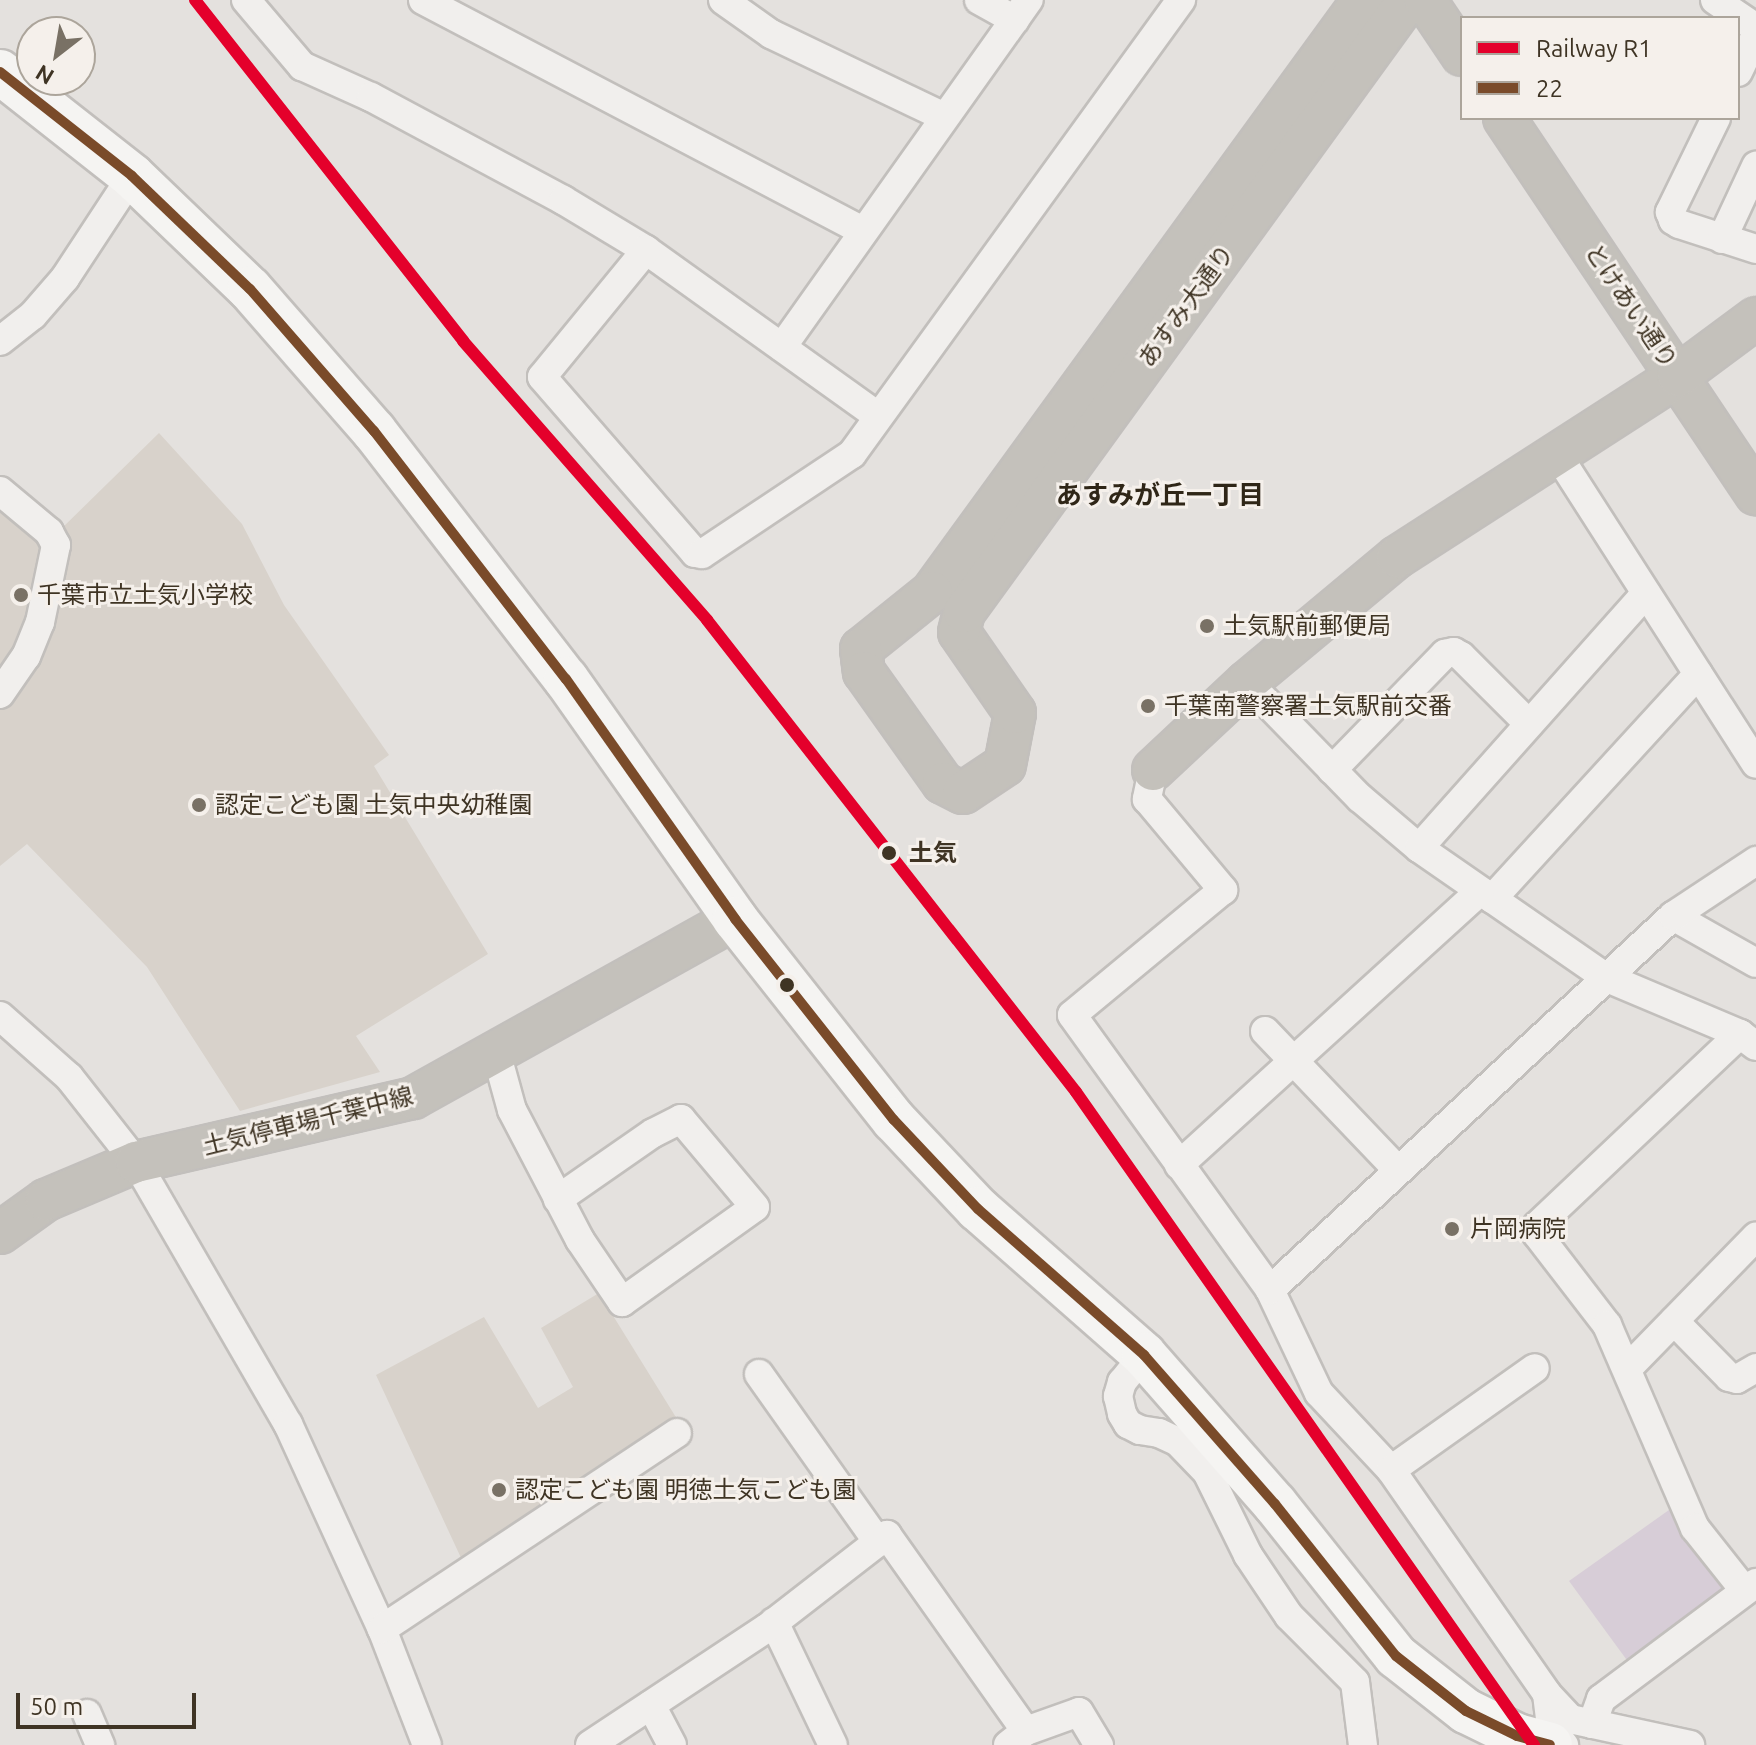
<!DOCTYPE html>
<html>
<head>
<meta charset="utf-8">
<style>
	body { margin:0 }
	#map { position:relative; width:1756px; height:1745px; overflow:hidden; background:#e4e1de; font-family:Ubuntu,"Noto Sans JP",sans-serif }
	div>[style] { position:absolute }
	.built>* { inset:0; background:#d8d2cb }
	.green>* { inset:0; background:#d7cdd7 }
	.roads { filter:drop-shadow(2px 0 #c2bfbc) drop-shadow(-2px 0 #c2bfbc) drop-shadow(0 2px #c2bfbc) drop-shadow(0 -2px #c2bfbc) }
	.street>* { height:28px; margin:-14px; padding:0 14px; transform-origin:14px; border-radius:14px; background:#f1efed }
	.secondary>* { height:40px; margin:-20px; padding:0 20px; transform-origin:20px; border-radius:20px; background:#c4c1bb }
	.primary>* { height:44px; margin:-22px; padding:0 22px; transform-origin:22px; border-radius:22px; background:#f5f4f2 }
	.bus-1>* { height:10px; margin:-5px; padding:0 5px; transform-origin:5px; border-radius:5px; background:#7a4b2a }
	.rail-1>* { height:12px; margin:-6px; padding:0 6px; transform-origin:6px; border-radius:6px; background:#e4002b }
	.dots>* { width:22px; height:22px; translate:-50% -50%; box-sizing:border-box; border:4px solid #f5f0eb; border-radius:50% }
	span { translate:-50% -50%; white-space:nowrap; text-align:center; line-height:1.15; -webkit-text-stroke:6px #f5f0eb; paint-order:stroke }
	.street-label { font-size:24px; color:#3f3424 }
	.poi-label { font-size:24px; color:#3f3424 }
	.left { translate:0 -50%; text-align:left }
	.stop-label { font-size:24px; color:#3f3424; font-weight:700 }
	.neighbourhood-label { font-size:26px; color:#2f2617; font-weight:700 }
	.legend { position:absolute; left:1460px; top:16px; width:280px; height:104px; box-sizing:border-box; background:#f5f0eb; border:2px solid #aca59b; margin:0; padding:10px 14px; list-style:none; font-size:24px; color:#3f3424 }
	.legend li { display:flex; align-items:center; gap:16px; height:40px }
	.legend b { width:40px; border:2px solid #aca59b }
	.north { position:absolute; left:16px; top:16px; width:80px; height:80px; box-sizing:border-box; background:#f5f0eb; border:2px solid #aca59b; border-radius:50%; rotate:211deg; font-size:22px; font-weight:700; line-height:32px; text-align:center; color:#3f3424 }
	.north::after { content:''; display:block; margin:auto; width:28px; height:36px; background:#797165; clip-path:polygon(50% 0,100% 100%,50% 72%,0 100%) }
	.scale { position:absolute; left:16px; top:1693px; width:180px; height:36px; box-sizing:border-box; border:4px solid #3f3424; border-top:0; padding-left:10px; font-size:24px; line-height:28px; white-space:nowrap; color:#3f3424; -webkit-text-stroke:6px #f5f0eb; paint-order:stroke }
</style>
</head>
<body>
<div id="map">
	<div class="built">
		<div style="clip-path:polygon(159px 433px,242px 524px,284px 605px,389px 755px,374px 766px,488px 954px,356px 1036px,380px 1072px,240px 1111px,147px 967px,27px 844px,0 866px,0 709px,39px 642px,59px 531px)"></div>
		<div style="clip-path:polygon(0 495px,46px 533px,51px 559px,0 687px)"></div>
		<div style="clip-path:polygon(599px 1293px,677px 1419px,462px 1560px,376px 1375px,484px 1317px,538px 1408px,573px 1387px,541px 1328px)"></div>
	</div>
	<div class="green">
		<div style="clip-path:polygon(1676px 1505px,1725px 1581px,1722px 1595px,1629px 1663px,1569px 1581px)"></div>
	</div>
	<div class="roads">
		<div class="street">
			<div style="left:246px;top:0;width:87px;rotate:49.7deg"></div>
			<div style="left:302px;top:66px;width:76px;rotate:24.2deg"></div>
			<div style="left:371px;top:97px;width:218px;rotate:28.2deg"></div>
			<div style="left:563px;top:200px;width:97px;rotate:31.1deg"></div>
			<div style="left:646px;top:250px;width:285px;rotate:35.6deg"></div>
			<div style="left:423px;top:0;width:496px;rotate:27.7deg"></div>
			<div style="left:723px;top:0;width:59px;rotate:35.3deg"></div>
			<div style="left:771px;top:34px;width:192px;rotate:25.6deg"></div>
			<div style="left:979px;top:0;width:41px;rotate:29.1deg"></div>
			<div style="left:1715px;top:0;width:50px;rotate:34.3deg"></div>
			<div style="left:1738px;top:72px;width:41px;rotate:-64.1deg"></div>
			<div style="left:1716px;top:118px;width:105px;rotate:116.1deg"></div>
			<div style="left:1670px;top:212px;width:9px;rotate:69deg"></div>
			<div style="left:1673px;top:220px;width:7px;rotate:34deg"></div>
			<div style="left:1679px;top:224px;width:81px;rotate:18deg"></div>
			<div style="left:1722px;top:239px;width:81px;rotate:-65deg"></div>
			<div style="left:646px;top:250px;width:164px;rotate:129.3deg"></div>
			<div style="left:542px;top:377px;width:233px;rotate:49deg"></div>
			<div style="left:695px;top:553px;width:7px;rotate:8deg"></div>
			<div style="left:702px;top:554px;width:180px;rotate:-33.7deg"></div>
			<div style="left:852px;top:454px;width:561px;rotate:-54.07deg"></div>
			<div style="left:0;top:341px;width:42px;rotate:-38.2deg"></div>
			<div style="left:33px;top:315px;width:49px;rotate:-49.1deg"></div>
			<div style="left:65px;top:278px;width:122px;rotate:-56.7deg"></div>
			<div style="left:782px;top:347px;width:426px;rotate:-54.6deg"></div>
			<div style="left:1557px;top:454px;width:368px;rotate:57.3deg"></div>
			<div style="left:0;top:491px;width:64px;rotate:39.9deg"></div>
			<div style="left:49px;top:532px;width:15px;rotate:62deg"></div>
			<div style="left:56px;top:545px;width:79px;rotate:101.7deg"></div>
			<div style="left:40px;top:622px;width:37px;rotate:112deg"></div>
			<div style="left:26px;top:656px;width:46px;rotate:124.4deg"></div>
			<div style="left:1247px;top:682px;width:162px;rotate:45.8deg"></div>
			<div style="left:1360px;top:798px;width:77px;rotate:40.3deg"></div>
			<div style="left:1419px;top:848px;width:226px;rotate:34.7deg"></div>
			<div style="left:1605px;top:977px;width:147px;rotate:22.9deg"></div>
			<div style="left:1740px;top:1034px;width:20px;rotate:37deg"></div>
			<div style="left:1153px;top:770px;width:30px;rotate:102deg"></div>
			<div style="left:1147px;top:799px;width:119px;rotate:50.1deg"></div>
			<div style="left:1223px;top:890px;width:196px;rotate:140.4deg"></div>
			<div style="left:1072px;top:1015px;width:339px;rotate:54.2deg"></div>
			<div style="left:1270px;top:1290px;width:114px;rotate:64.6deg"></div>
			<div style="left:1319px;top:1393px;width:105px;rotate:46.9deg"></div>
			<div style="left:1391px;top:1470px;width:273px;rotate:55.1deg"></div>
			<div style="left:1547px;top:1694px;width:35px;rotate:83deg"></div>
			<div style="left:1551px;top:1729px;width:21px;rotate:51deg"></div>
			<div style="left:1332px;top:770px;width:162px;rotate:-45.8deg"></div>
			<div style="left:1445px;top:654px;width:9px;rotate:-13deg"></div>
			<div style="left:1454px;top:652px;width:8px;rotate:30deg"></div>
			<div style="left:1461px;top:656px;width:96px;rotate:45deg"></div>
			<div style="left:1419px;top:848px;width:341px;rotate:-48.3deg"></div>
			<div style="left:1492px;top:899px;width:305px;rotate:-47.5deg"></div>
			<div style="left:1673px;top:916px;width:95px;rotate:29.5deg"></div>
			<div style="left:0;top:1016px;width:92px;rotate:41.5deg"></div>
			<div style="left:69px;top:1077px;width:108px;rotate:51.8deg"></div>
			<div style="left:136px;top:1162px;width:303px;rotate:59.9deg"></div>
			<div style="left:288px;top:1424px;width:226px;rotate:65.4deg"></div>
			<div style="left:382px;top:1629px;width:124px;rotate:68.8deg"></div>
			<div style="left:1265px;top:1031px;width:192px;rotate:46.3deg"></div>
			<div style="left:1740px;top:1034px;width:279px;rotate:136.6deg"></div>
			<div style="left:1537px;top:1226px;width:8px;rotate:90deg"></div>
			<div style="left:1537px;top:1234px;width:115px;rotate:52.4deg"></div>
			<div style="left:1607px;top:1325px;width:221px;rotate:66.6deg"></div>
			<div style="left:1695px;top:1528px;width:80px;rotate:51.6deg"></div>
			<div style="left:496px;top:1052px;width:60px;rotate:74.6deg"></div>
			<div style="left:512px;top:1110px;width:147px;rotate:62.4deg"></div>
			<div style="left:580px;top:1240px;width:75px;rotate:55.9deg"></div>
			<div style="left:622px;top:1302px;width:163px;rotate:-35.5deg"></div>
			<div style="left:755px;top:1207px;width:115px;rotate:-130.1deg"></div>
			<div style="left:681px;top:1119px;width:31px;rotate:153deg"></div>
			<div style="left:653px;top:1133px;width:116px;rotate:145.2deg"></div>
			<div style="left:1179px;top:1165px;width:407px;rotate:-42.3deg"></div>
			<div style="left:1270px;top:1290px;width:550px;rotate:-42.86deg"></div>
			<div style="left:1673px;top:916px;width:100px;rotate:-33.5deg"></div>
			<div style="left:1674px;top:1321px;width:78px;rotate:45.5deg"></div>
			<div style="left:1729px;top:1377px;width:8px;rotate:14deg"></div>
			<div style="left:1737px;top:1379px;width:22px;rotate:-30deg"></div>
			<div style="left:1144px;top:1355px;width:35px;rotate:129deg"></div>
			<div style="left:1122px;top:1382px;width:15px;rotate:106deg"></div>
			<div style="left:1118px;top:1396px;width:18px;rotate:77deg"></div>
			<div style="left:1122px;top:1414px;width:12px;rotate:59deg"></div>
			<div style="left:1128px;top:1424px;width:13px;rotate:27deg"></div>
			<div style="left:1140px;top:1430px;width:19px;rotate:9deg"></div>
			<div style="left:1159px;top:1433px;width:21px;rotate:25deg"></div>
			<div style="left:1178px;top:1442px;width:42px;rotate:46deg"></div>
			<div style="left:1207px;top:1472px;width:93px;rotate:63.7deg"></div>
			<div style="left:1248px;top:1555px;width:73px;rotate:56.1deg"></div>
			<div style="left:1289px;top:1616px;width:93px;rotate:45deg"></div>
			<div style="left:1355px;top:1682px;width:64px;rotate:82.8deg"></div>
			<div style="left:1627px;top:1369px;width:185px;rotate:-45.7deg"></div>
			<div style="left:759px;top:1374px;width:206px;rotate:54.7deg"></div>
			<div style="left:1391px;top:1470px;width:176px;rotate:-35.3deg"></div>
			<div style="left:774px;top:1622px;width:136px;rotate:64.4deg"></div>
			<div style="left:382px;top:1629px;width:354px;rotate:-33.6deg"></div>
			<div style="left:1547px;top:1694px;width:34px;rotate:47deg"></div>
			<div style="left:1570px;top:1719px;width:123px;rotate:12.2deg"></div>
			<div style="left:651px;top:1705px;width:45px;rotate:62.3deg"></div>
			<div style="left:87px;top:1714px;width:34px;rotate:67deg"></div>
			<div style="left:1592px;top:1724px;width:27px;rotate:-70deg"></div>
			<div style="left:1601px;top:1699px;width:194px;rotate:-36.8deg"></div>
			<div style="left:590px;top:1745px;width:212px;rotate:-33.5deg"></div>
			<div style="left:767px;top:1628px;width:152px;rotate:-37.8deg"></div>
			<div style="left:887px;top:1535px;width:240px;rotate:54.7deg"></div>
			<div style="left:1008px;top:1745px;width:23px;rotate:-38deg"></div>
			<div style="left:1026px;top:1731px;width:56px;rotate:-19.7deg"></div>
			<div style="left:1079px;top:1712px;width:39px;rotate:59deg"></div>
		</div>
		<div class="secondary">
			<div style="left:1363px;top:0;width:732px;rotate:126.06deg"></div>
			<div style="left:932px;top:592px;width:91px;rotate:141.2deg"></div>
			<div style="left:861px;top:649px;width:23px;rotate:83deg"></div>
			<div style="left:864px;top:672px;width:136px;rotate:54.6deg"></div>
			<div style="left:943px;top:783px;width:22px;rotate:27deg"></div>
			<div style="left:963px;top:793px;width:50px;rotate:-33.7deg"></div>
			<div style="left:1005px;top:765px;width:53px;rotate:-79.1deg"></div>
			<div style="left:1015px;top:713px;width:98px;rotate:-124.7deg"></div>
			<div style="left:959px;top:632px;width:21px;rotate:-76deg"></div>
			<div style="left:964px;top:612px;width:756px;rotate:-54.04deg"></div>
			<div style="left:1425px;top:0;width:66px;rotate:56.1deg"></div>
			<div style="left:1504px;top:118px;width:453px;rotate:56.2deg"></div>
			<div style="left:1153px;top:770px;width:129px;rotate:-43.1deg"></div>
			<div style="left:1247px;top:682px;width:195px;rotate:-39.8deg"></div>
			<div style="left:1397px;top:557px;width:334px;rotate:-32.8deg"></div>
			<div style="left:1678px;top:376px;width:97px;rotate:-36.6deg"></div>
			<div style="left:0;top:1233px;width:57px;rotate:-35.7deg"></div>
			<div style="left:46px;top:1200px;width:98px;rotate:-22.9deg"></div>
			<div style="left:136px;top:1162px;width:284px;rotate:-13deg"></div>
			<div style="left:413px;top:1098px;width:368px;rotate:-29.1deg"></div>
		</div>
		<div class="primary">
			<div style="left:0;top:72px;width:168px;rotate:38.2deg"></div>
			<div style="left:132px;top:176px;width:163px;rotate:43.8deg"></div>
			<div style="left:250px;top:289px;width:189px;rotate:48.9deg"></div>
			<div style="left:374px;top:431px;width:314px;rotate:52.3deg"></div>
			<div style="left:566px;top:679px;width:294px;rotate:54.8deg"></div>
			<div style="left:735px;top:919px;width:256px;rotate:51.7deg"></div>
			<div style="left:894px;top:1120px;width:122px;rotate:46.7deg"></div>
			<div style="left:978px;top:1209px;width:221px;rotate:41.3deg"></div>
			<div style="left:1144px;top:1355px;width:198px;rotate:48.7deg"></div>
			<div style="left:1275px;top:1504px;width:194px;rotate:51.5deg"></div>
			<div style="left:1396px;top:1656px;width:89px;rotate:38.2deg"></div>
			<div style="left:1466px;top:1711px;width:57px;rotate:26.1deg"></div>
			<div style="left:1517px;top:1736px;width:34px;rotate:15deg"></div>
		</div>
	</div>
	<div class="bus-1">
		<div style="left:0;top:72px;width:168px;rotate:38.2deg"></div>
		<div style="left:132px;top:176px;width:163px;rotate:43.8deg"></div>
		<div style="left:250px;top:289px;width:189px;rotate:48.9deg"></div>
		<div style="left:374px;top:431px;width:314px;rotate:52.3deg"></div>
		<div style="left:566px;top:679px;width:294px;rotate:54.8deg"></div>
		<div style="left:735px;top:919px;width:256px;rotate:51.7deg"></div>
		<div style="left:894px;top:1120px;width:122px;rotate:46.7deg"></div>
		<div style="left:978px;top:1209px;width:221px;rotate:41.3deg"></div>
		<div style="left:1144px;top:1355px;width:198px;rotate:48.7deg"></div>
		<div style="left:1275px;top:1504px;width:194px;rotate:51.5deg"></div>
		<div style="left:1396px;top:1656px;width:89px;rotate:38.2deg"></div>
		<div style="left:1466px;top:1711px;width:57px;rotate:26.1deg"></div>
		<div style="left:1517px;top:1736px;width:34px;rotate:15deg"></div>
	</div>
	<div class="rail-1">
		<div style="left:195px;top:0;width:434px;rotate:51.8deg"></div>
		<div style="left:463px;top:341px;width:371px;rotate:48.8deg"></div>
		<div style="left:707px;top:620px;width:599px;rotate:51.98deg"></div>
		<div style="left:1076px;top:1092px;width:798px;rotate:54.96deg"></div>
	</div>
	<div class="dots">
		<div style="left:21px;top:595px;background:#797165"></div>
		<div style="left:1207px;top:626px;background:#797165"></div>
		<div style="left:1148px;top:706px;background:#797165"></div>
		<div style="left:199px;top:805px;background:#797165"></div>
		<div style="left:889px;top:853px;background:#3f3424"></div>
		<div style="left:787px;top:985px;background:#3f3424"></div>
		<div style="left:1452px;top:1229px;background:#797165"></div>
		<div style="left:499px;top:1490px;background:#797165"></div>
	</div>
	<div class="street-label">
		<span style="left:1186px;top:306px;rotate:-54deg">あすみ大通り</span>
		<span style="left:1631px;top:306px;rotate:56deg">とけあい通り</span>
		<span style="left:308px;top:1121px;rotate:-14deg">土気停車場千葉中線</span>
	</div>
	<div class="poi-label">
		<span class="left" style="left:37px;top:595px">千葉市立土気小学校</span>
		<span class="left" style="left:1223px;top:626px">土気駅前郵便局</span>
		<span class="left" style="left:1164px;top:706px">千葉南警察署土気駅前交番</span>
		<span class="left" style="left:215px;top:805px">認定こども園 土気中央幼稚園</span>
		<span class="left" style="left:1470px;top:1229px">片岡病院</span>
		<span class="left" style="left:515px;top:1490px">認定こども園 明徳土気こども園</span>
	</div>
	<div class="stop-label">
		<span class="left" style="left:909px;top:853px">土気</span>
	</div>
	<div class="neighbourhood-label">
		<span style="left:1160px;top:495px">あすみが丘一丁目</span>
	</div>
	<ul class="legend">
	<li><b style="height:10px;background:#e4002b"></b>Railway R1</li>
	<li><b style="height:10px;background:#7a4b2a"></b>22</li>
	</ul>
	<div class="north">N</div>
	<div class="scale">50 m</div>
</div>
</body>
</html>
